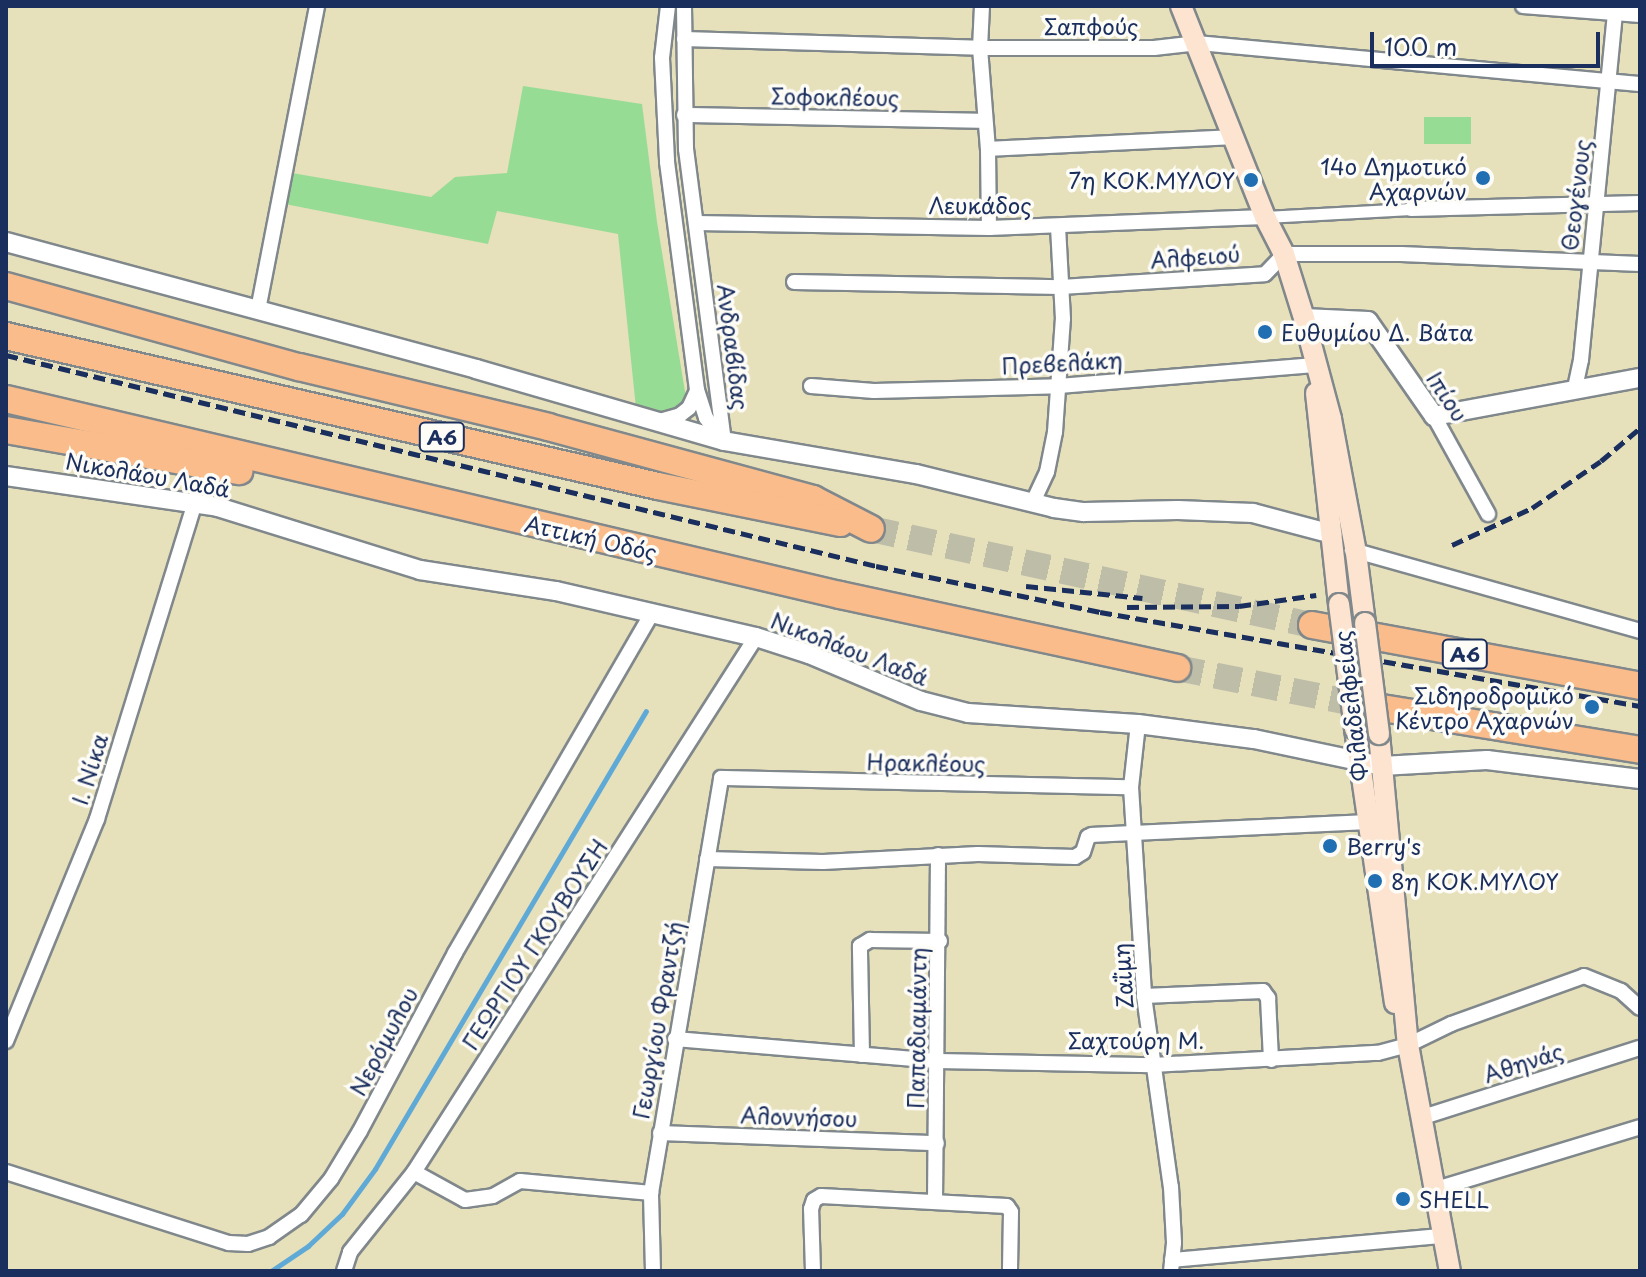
<!DOCTYPE html>
<html>
<head>
<meta charset="utf-8">
<style>
	body { margin:0 }
	#map { position:relative; width:1646px; height:1277px; overflow:hidden; background:#e6e0bb; font-family:"Playpen Sans",sans-serif }
	div>[style] { position:absolute }
	.green>* { inset:0; background:#97dc95; transform-origin:0 0 }
	.stream>* { height:5px; margin:-2.5px; padding:0 2.5px; transform-origin:2.5px; border-radius:2.5px; background:#5fa9d7 }
	.motorway-tunnel>* { height:26px; margin-top:-13px; transform-origin:0; background:repeating-linear-gradient(90deg,#bdbda8 0 26px,transparent 0 39px) }
	.roads { filter:drop-shadow(2px 0 #80888c) drop-shadow(-2px 0 #80888c) drop-shadow(0 2px #80888c) drop-shadow(0 -2px #80888c) }
	.pedestrian>* { height:11px; margin:-5.5px; padding:0 5.5px; transform-origin:5.5px; border-radius:5.5px; background:#fff }
	.minor>* { height:14px; margin:-7px; padding:0 7px; transform-origin:7px; border-radius:7px; background:#fff }
	.tertiary>* { height:18px; margin:-9px; padding:0 9px; transform-origin:9px; border-radius:9px; background:#fff }
	.secondary>* { height:20px; margin:-10px; padding:0 10px; transform-origin:10px; border-radius:10px; background:#fde4d0 }
	.motorway>* { height:26px; margin:-13px; padding:0 13px; transform-origin:13px; border-radius:13px; background:#f9bc8a }
	.rail>* { height:5px; margin-top:-2.5px; transform-origin:0; background:repeating-linear-gradient(90deg,#1b2f5e 0 12px,transparent 0 18px) }
	.bridges { filter:drop-shadow(2px 0 #80888c) drop-shadow(-2px 0 #80888c) drop-shadow(0 2px #80888c) drop-shadow(0 -2px #80888c) }
	.secondary-bridge>* { height:20px; margin:-10px; padding:0 10px; transform-origin:10px; border-radius:10px; background:#fde4d0 }
	.dots>* { width:22px; height:22px; translate:-50% -50%; box-sizing:border-box; border:4px solid #fdfcf7; border-radius:50% }
	span { translate:-50% -50%; white-space:nowrap; text-align:center; line-height:1.15; -webkit-text-stroke:7px #fdfcf7; paint-order:stroke }
	.shield-label span { padding:2px 6px; background:#fdfcf7; border:2px solid; border-radius:6px; -webkit-text-stroke-width:0 }
	.shield-label { font-size:20px; color:#1b2f5e; font-weight:700 }
	.street-label { font-size:22px; color:#1b2f5e }
	.poi-label { font-size:22px; color:#1b2f5e }
	.right { translate:-100% -50%; text-align:right }
	.left { translate:0 -50%; text-align:left }
	.frame { position:absolute; inset:0; border:8px solid #1b2f5e; pointer-events:none }
	.scale { position:absolute; left:1370px; top:32px; width:230px; height:36px; box-sizing:border-box; border:4px solid #1b2f5e; border-top:0; padding-left:10px; font-size:24px; line-height:28px; white-space:nowrap; color:#1b2f5e; -webkit-text-stroke:6px #fdfcf7; paint-order:stroke }
</style>
</head>
<body>
<div id="map">
	<div class="green">
		<div style="clip-path:polygon(523px 86px,642px 104px,657px 222px,692px 434px,637px 418px,618px 234px,497px 211px,488px 244px,285px 204px,292px 173px,431px 197px,455px 177px,507px 173px)"></div>
		<div style="left:1424px;top:117px;width:47px;height:27px"></div>
	</div>
	<div class="stream">
		<div style="left:271px;top:1271px;width:45px;rotate:-34deg"></div>
		<div style="left:308px;top:1246px;width:47px;rotate:-43.3deg"></div>
		<div style="left:342px;top:1214px;width:56px;rotate:-53.7deg"></div>
		<div style="left:375px;top:1169px;width:532px;rotate:-59.39deg"></div>
	</div>
	<div class="motorway-tunnel">
		<div style="left:871px;top:529px;width:451px;rotate:12.3deg"></div>
		<div style="left:1177px;top:668px;width:201px;rotate:11.2deg"></div>
	</div>
	<div class="roads">
		<div class="pedestrian">
			<div style="left:1265px;top:217px;width:146px;rotate:-3.1deg"></div>
		</div>
		<div class="minor">
			<div style="left:668px;top:6px;width:52px;rotate:96.6deg"></div>
			<div style="left:662px;top:58px;width:104px;rotate:87.2deg"></div>
			<div style="left:667px;top:162px;width:230px;rotate:82.5deg"></div>
			<div style="left:697px;top:390px;width:29px;rotate:72deg"></div>
			<div style="left:706px;top:418px;width:29px;rotate:52deg"></div>
			<div style="left:684px;top:6px;width:143px;rotate:89.2deg"></div>
			<div style="left:686px;top:149px;width:293px;rotate:82.6deg"></div>
			<div style="left:982px;top:6px;width:42px;rotate:92.7deg"></div>
			<div style="left:980px;top:48px;width:101px;rotate:85.5deg"></div>
			<div style="left:988px;top:149px;width:79px;rotate:89.3deg"></div>
			<div style="left:1523px;top:6px;width:117px;rotate:4.4deg"></div>
			<div style="left:684px;top:39px;width:296px;rotate:1.7deg"></div>
			<div style="left:980px;top:48px;width:174px"></div>
			<div style="left:1154px;top:48px;width:44px;rotate:-6.5deg"></div>
			<div style="left:1198px;top:43px;width:444px;rotate:5.3deg"></div>
			<div style="left:684px;top:115px;width:300px;rotate:1.1deg"></div>
			<div style="left:988px;top:149px;width:246px;rotate:-2.8deg"></div>
			<div style="left:1411px;top:209px;width:229px;rotate:-1.5deg"></div>
			<div style="left:696px;top:223px;width:293px;rotate:1deg"></div>
			<div style="left:989px;top:228px;width:276px;rotate:-2.3deg"></div>
			<div style="left:794px;top:282px;width:267px;rotate:1.1deg"></div>
			<div style="left:1061px;top:287px;width:204px;rotate:-3.6deg"></div>
			<div style="left:1265px;top:274px;width:28px;rotate:-46deg"></div>
			<div style="left:1284px;top:254px;width:117px"></div>
			<div style="left:1401px;top:254px;width:239px;rotate:2.4deg"></div>
			<div style="left:258px;top:310px;width:310px;rotate:-79deg"></div>
			<div style="left:811px;top:386px;width:63px;rotate:4.5deg"></div>
			<div style="left:874px;top:391px;width:185px;rotate:-1.5deg"></div>
			<div style="left:1059px;top:386px;width:257px;rotate:-4.7deg"></div>
			<div style="left:1575px;top:388px;width:29px;rotate:-78deg"></div>
			<div style="left:1581px;top:360px;width:356px;rotate:-84.4deg"></div>
			<div style="left:1434px;top:416px;width:112px;rotate:61.1deg"></div>
			<div style="left:656px;top:422px;width:25px;rotate:-16deg"></div>
			<div style="left:680px;top:415px;width:11px;rotate:-38deg"></div>
			<div style="left:689px;top:408px;width:19px;rotate:-65deg"></div>
			<div style="left:1033px;top:502px;width:33px;rotate:-65deg"></div>
			<div style="left:1047px;top:472px;width:41px;rotate:-78.7deg"></div>
			<div style="left:1055px;top:432px;width:113px;rotate:-86deg"></div>
			<div style="left:1063px;top:319px;width:92px;rotate:-93.1deg"></div>
			<div style="left:1352px;top:550px;width:299px;rotate:15.7deg"></div>
			<div style="left:1138px;top:724px;width:63px;rotate:96.3deg"></div>
			<div style="left:1131px;top:787px;width:209px;rotate:86.4deg"></div>
			<div style="left:1144px;top:996px;width:193px;rotate:82deg"></div>
			<div style="left:1171px;top:1187px;width:56px;rotate:86.9deg"></div>
			<div style="left:1174px;top:1243px;width:28px;rotate:96deg"></div>
			<div style="left:707px;top:859px;width:116px;rotate:1.5deg"></div>
			<div style="left:823px;top:862px;width:155px;rotate:-3deg"></div>
			<div style="left:978px;top:854px;width:97px;rotate:1.8deg"></div>
			<div style="left:1075px;top:857px;width:9px;rotate:-32deg"></div>
			<div style="left:1083px;top:852px;width:16px;rotate:-72deg"></div>
			<div style="left:1088px;top:837px;width:4px;rotate:-27deg"></div>
			<div style="left:1092px;top:835px;width:275px;rotate:-2.7deg"></div>
			<div style="left:1144px;top:996px;width:119px;rotate:-2.4deg"></div>
			<div style="left:1263px;top:991px;width:9px;rotate:54deg"></div>
			<div style="left:1268px;top:998px;width:62px;rotate:87.2deg"></div>
			<div style="left:675px;top:1039px;width:264px;rotate:4.8deg"></div>
			<div style="left:938px;top:1061px;width:215px;rotate:1.1deg"></div>
			<div style="left:1153px;top:1065px;width:225px;rotate:-3.1deg"></div>
			<div style="left:1378px;top:1053px;width:31px;rotate:-15deg"></div>
			<div style="left:1408px;top:1045px;width:48px;rotate:-26deg"></div>
			<div style="left:1451px;top:1024px;width:141px;rotate:-19.8deg"></div>
			<div style="left:1584px;top:976px;width:40px;rotate:22deg"></div>
			<div style="left:1621px;top:991px;width:25px;rotate:42deg"></div>
			<div style="left:6px;top:1041px;width:240px;rotate:-67.7deg"></div>
			<div style="left:97px;top:819px;width:331px;rotate:-72.8deg"></div>
			<div style="left:862px;top:1055px;width:109px;rotate:-91.1deg"></div>
			<div style="left:860px;top:946px;width:12px;rotate:-31deg"></div>
			<div style="left:870px;top:940px;width:70px;rotate:0.8deg"></div>
			<div style="left:1420px;top:1118px;width:231px;rotate:-17.7deg"></div>
			<div style="left:660px;top:1133px;width:277px;rotate:2.1deg"></div>
			<div style="left:6px;top:1172px;width:234px;rotate:17.7deg"></div>
			<div style="left:229px;top:1243px;width:19px;rotate:3deg"></div>
			<div style="left:248px;top:1244px;width:22px;rotate:-18deg"></div>
			<div style="left:269px;top:1237px;width:39px;rotate:-35deg"></div>
			<div style="left:301px;top:1215px;width:47px;rotate:-50.2deg"></div>
			<div style="left:331px;top:1179px;width:56px;rotate:-58.9deg"></div>
			<div style="left:360px;top:1131px;width:202px;rotate:-61.9deg"></div>
			<div style="left:455px;top:953px;width:394px;rotate:-59.9deg"></div>
			<div style="left:414px;top:1172px;width:58px;rotate:28.8deg"></div>
			<div style="left:465px;top:1200px;width:28px;rotate:-8deg"></div>
			<div style="left:493px;top:1196px;width:31px;rotate:-29deg"></div>
			<div style="left:520px;top:1181px;width:132px;rotate:5.2deg"></div>
			<div style="left:1433px;top:1190px;width:216px;rotate:-16.9deg"></div>
			<div style="left:935px;top:1201px;width:346px;rotate:-89.5deg"></div>
			<div style="left:1172px;top:1260px;width:271px;rotate:-5.1deg"></div>
			<div style="left:344px;top:1271px;width:20px;rotate:-72deg"></div>
			<div style="left:350px;top:1252px;width:102px;rotate:-51.3deg"></div>
			<div style="left:414px;top:1172px;width:635px;rotate:-57.41deg"></div>
			<div style="left:653px;top:1271px;width:78px;rotate:-91.5deg"></div>
			<div style="left:651px;top:1193px;width:421px;rotate:-80.4deg"></div>
			<div style="left:721px;top:778px;width:410px;rotate:1.3deg"></div>
			<div style="left:813px;top:1271px;width:62px;rotate:-91.8deg"></div>
			<div style="left:811px;top:1209px;width:9px;rotate:-72deg"></div>
			<div style="left:814px;top:1200px;width:8px;rotate:-30deg"></div>
			<div style="left:821px;top:1196px;width:186px;rotate:3.1deg"></div>
			<div style="left:1007px;top:1206px;width:7px;rotate:56deg"></div>
			<div style="left:1011px;top:1212px;width:59px;rotate:91deg"></div>
		</div>
		<div class="tertiary">
			<div style="left:6px;top:242px;width:487px;rotate:15.1deg"></div>
			<div style="left:476px;top:369px;width:258px;rotate:16.2deg"></div>
			<div style="left:724px;top:441px;width:195px;rotate:9.8deg"></div>
			<div style="left:916px;top:474px;width:142px;rotate:13.8deg"></div>
			<div style="left:1054px;top:508px;width:30px;rotate:8deg"></div>
			<div style="left:1084px;top:512px;width:94px;rotate:-1.2deg"></div>
			<div style="left:1178px;top:510px;width:75px;rotate:2.3deg"></div>
			<div style="left:1253px;top:513px;width:82px;rotate:14.9deg"></div>
			<div style="left:1304px;top:318px;width:64px;rotate:2.7deg"></div>
			<div style="left:1368px;top:321px;width:116px;rotate:55.2deg"></div>
			<div style="left:1434px;top:416px;width:209px;rotate:-10.5deg"></div>
			<div style="left:6px;top:476px;width:214px;rotate:8.3deg"></div>
			<div style="left:218px;top:507px;width:212px;rotate:17.3deg"></div>
			<div style="left:420px;top:570px;width:138px;rotate:8.8deg"></div>
			<div style="left:556px;top:591px;width:205px;rotate:13deg"></div>
			<div style="left:756px;top:637px;width:56px;rotate:17.8deg"></div>
			<div style="left:809px;top:654px;width:121px;rotate:22.8deg"></div>
			<div style="left:921px;top:701px;width:49px;rotate:14.3deg"></div>
			<div style="left:968px;top:713px;width:170px;rotate:3.7deg"></div>
			<div style="left:1138px;top:724px;width:117px;rotate:7.4deg"></div>
			<div style="left:1254px;top:739px;width:131px;rotate:11.9deg"></div>
			<div style="left:1382px;top:766px;width:105px;rotate:-3.3deg"></div>
			<div style="left:1487px;top:760px;width:154px;rotate:7.1deg"></div>
		</div>
		<div class="secondary">
			<div style="left:1181px;top:6px;width:227px;rotate:68.3deg"></div>
			<div style="left:1265px;top:217px;width:42px;rotate:62.8deg"></div>
			<div style="left:1284px;top:254px;width:67px;rotate:72.6deg"></div>
			<div style="left:1304px;top:318px;width:105px;rotate:75deg"></div>
			<div style="left:1331px;top:419px;width:136px;rotate:79.4deg"></div>
			<div style="left:1356px;top:553px;width:71px;rotate:82.7deg"></div>
			<div style="left:1316px;top:393px;width:212px;rotate:83.8deg"></div>
			<div style="left:1355px;top:729px;width:277px;rotate:81.7deg"></div>
			<div style="left:1379px;top:734px;width:312px;rotate:84.7deg"></div>
			<div style="left:1408px;top:1045px;width:230px;rotate:79.5deg"></div>
		</div>
		<div class="motorway">
			<div style="left:6px;top:286px;width:304px;rotate:15.5deg"></div>
			<div style="left:299px;top:367px;width:256px;rotate:13.5deg"></div>
			<div style="left:548px;top:427px;width:275px;rotate:15.2deg"></div>
			<div style="left:813px;top:499px;width:65px;rotate:27.3deg"></div>
			<div style="left:6px;top:336px;width:669px;rotate:12.96deg"></div>
			<div style="left:658px;top:486px;width:186px;rotate:11.5deg"></div>
			<div style="left:6px;top:399px;width:857px;rotate:13.23deg"></div>
			<div style="left:840px;top:595px;width:345px;rotate:12.2deg"></div>
			<div style="left:6px;top:430px;width:237px;rotate:10deg"></div>
			<div style="left:1312px;top:625px;width:334px;rotate:10.5deg"></div>
			<div style="left:1382px;top:708px;width:261px;rotate:9.2deg"></div>
		</div>
	</div>
	<div class="rail">
		<div style="left:6px;top:355px;width:895px;rotate:13.63deg"></div>
		<div style="left:876px;top:566px;width:229px;rotate:11.6deg"></div>
		<div style="left:1100px;top:612px;width:548px;rotate:9.87deg"></div>
		<div style="left:1452px;top:545px;width:88px;rotate:-24.8deg"></div>
		<div style="left:1532px;top:508px;width:83px;rotate:-34.3deg"></div>
		<div style="left:1601px;top:461px;width:51px;rotate:-40.2deg"></div>
		<div style="left:1026px;top:586px;width:117px;rotate:5.9deg"></div>
		<div style="left:1127px;top:607px;width:112px;rotate:-0.5deg"></div>
		<div style="left:1239px;top:606px;width:78px;rotate:-8.1deg"></div>
	</div>
	<div class="bridges">
		<div class="secondary-bridge">
			<div style="left:1339px;top:604px;width:126px;rotate:82.7deg"></div>
			<div style="left:1365px;top:623px;width:112px;rotate:82.8deg"></div>
		</div>
	</div>
	<div class="dots">
		<div style="left:1483px;top:178px;background:#1f6fb2"></div>
		<div style="left:1251px;top:180px;background:#1f6fb2"></div>
		<div style="left:1265px;top:332px;background:#1f6fb2"></div>
		<div style="left:1592px;top:707px;background:#1f6fb2"></div>
		<div style="left:1330px;top:846px;background:#1f6fb2"></div>
		<div style="left:1375px;top:881px;background:#1f6fb2"></div>
		<div style="left:1403px;top:1199px;background:#1f6fb2"></div>
	</div>
	<div class="shield-label">
		<span style="left:442px;top:437px">Α6</span>
		<span style="left:1465px;top:654px">Α6</span>
	</div>
	<div class="street-label">
		<span style="left:1091px;top:26px">Σαπφούς</span>
		<span style="left:835px;top:96px;rotate:1deg">Σοφοκλέους</span>
		<span style="left:1575px;top:195px;rotate:-83deg">Θεογένους</span>
		<span style="left:980px;top:205px">Λευκάδος</span>
		<span style="left:1195px;top:256px;rotate:-4deg">Αλφειού</span>
		<span style="left:734px;top:347px;rotate:83deg">Ανδραβίδας</span>
		<span style="left:1062px;top:362px;rotate:-3deg">Πρεβελάκη</span>
		<span style="left:1448px;top:396px;rotate:57deg">Ιπίου</span>
		<span style="left:148px;top:474px;rotate:10deg">Νικολάου Λαδά</span>
		<span style="left:591px;top:537px;rotate:13deg">Αττική Οδός</span>
		<span style="left:850px;top:648px;rotate:21deg">Νικολάου Λαδά</span>
		<span style="left:1350px;top:706px;rotate:-97deg">Φιλαδελφείας</span>
		<span style="left:926px;top:762px;rotate:1deg">Ηρακλέους</span>
		<span style="left:89px;top:769px;rotate:-73deg">Ι. Νίκα</span>
		<span style="left:534px;top:944px;rotate:-57deg">ΓΕΩΡΓΙΟΥ ΓΚΟΥΒΟΥΣΗ</span>
		<span style="left:1122px;top:976px;rotate:-94deg">Ζαΐμη</span>
		<span style="left:657px;top:1020px;rotate:-80deg">Γεωργίου Φραντζή</span>
		<span style="left:916px;top:1028px;rotate:-89deg">Παπαδιαμάντη</span>
		<span style="left:1136px;top:1040px">Σαχτούρη Μ.</span>
		<span style="left:383px;top:1041px;rotate:-62deg">Νερόμυλου</span>
		<span style="left:1523px;top:1062px;rotate:-18deg">Αθηνάς</span>
		<span style="left:799px;top:1116px;rotate:2deg">Αλοννήσου</span>
	</div>
	<div class="poi-label">
		<span class="right" style="left:1467px;top:178px">14ο Δημοτικό<br>Αχαρνών</span>
		<span class="right" style="left:1235px;top:180px">7η ΚΟΚ.ΜΥΛΟΥ</span>
		<span class="left" style="left:1281px;top:332px">Ευθυμίου Δ. Βάτα</span>
		<span class="right" style="left:1574px;top:707px">Σιδηροδρομικό<br>Κέντρο Αχαρνών</span>
		<span class="left" style="left:1346px;top:846px">Berry's</span>
		<span class="left" style="left:1391px;top:881px">8η ΚΟΚ.ΜΥΛΟΥ</span>
		<span class="left" style="left:1419px;top:1199px">SHELL</span>
	</div>
	<div class="frame"></div>
	<div class="scale">100 m</div>
</div>
</body>
</html>
